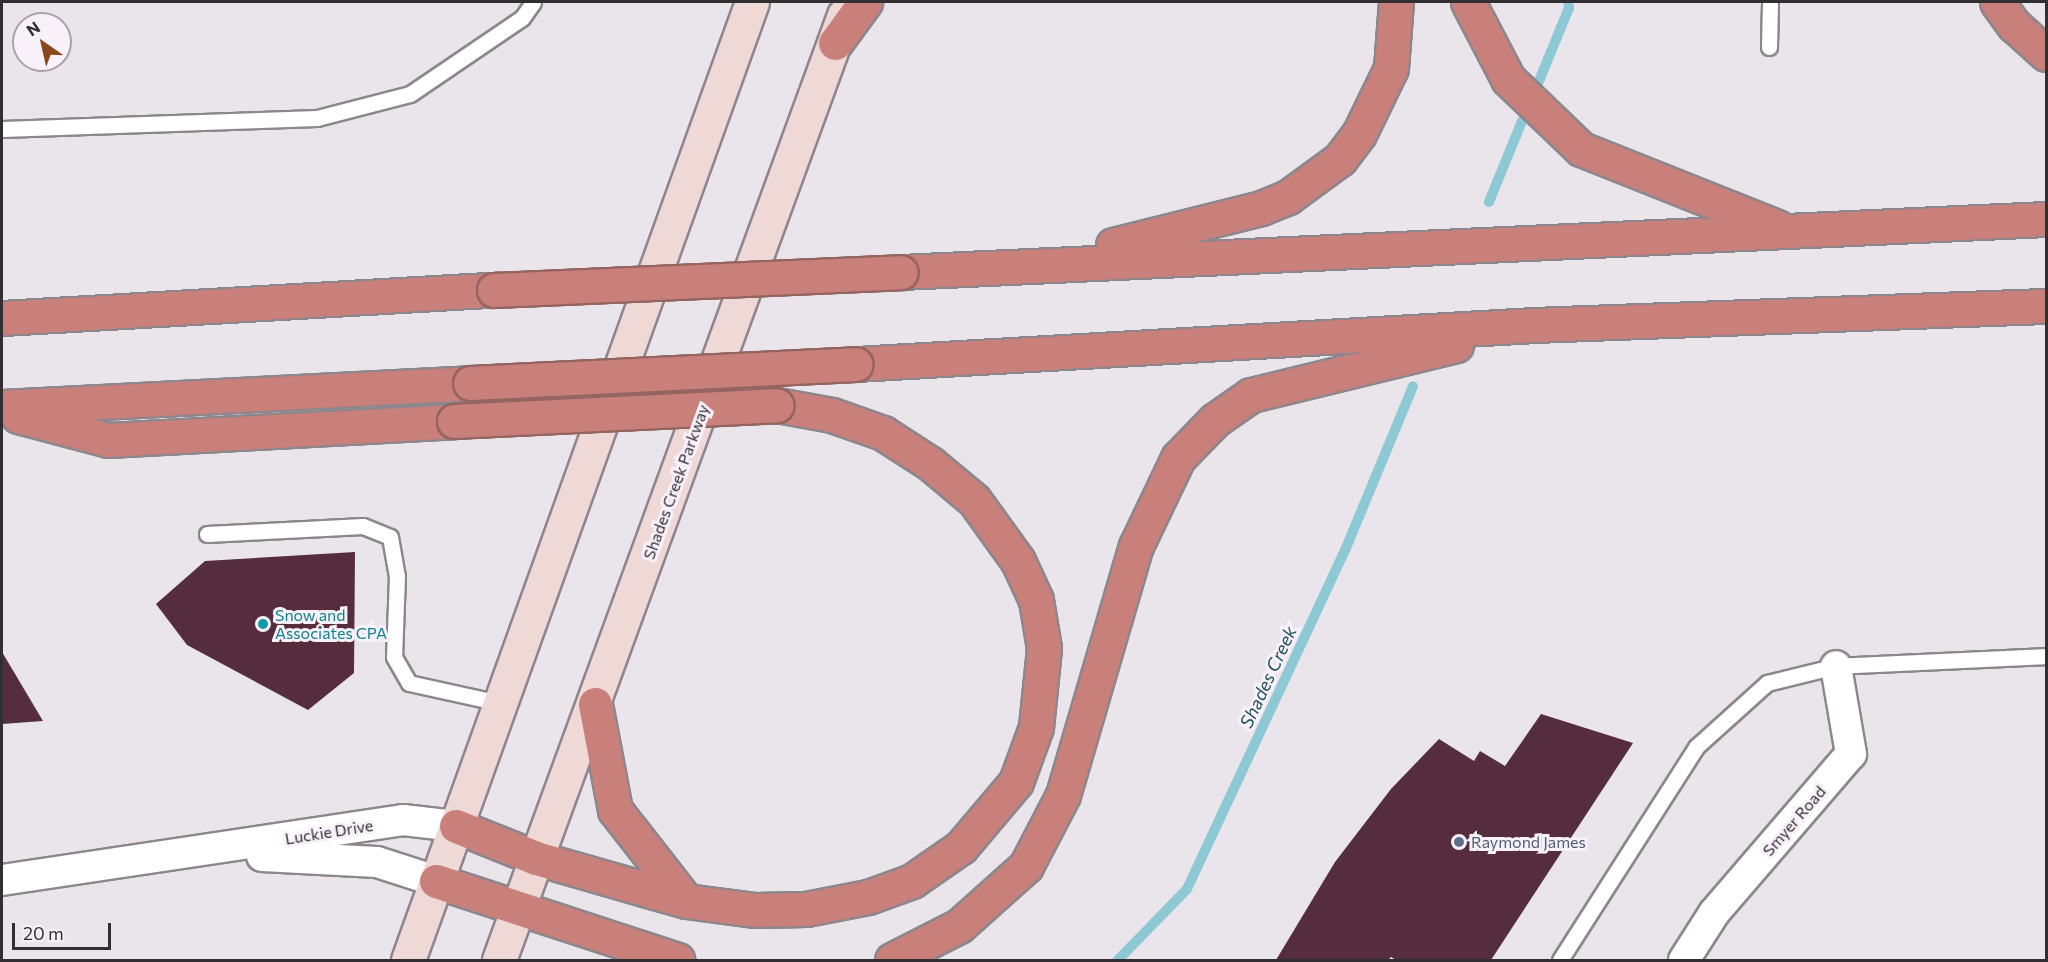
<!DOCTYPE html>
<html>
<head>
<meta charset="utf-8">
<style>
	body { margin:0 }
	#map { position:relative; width:2048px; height:962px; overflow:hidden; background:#eae4eb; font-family:Commissioner,sans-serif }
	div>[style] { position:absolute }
	.stream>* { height:10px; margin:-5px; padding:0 5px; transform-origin:5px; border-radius:5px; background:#8dc8d5 }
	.building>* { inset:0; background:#552d3c }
	.roads { filter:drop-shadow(2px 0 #8d878d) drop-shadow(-2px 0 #8d878d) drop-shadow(0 2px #8d878d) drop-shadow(0 -2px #8d878d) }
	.lane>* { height:15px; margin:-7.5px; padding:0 7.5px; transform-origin:7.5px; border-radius:7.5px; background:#fff }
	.street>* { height:30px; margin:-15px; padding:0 15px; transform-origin:15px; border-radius:15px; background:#fff }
	.secondary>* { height:33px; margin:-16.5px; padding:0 16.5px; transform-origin:16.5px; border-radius:16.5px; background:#efd9d7 }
	.highway>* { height:33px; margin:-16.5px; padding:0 16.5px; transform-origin:16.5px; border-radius:16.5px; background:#c9807b }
	.bridges { filter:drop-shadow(2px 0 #946461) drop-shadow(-2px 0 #946461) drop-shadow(0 2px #946461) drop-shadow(0 -2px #946461) }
	.highway-bridge>* { height:33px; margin:-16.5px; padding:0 16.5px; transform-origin:16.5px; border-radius:16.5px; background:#c9807b }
	.dots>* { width:16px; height:16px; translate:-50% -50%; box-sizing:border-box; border:3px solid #f8f1f9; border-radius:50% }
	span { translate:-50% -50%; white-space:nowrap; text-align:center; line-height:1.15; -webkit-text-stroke:6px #f8f1f9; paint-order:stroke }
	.street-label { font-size:16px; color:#322f32 }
	.culture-label { font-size:16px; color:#0d838f }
	.left { translate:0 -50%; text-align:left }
	.service-label { font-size:16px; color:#4e5e75 }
	.water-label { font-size:18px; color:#21545d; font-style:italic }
	.frame { position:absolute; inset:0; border:3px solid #322f32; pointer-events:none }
	.north { position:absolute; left:12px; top:12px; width:60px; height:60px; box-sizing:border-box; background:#f8f1f9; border:2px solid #a9a3a9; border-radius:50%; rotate:326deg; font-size:16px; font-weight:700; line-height:24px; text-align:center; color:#322f32 }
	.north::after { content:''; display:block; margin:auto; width:21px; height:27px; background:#8b461b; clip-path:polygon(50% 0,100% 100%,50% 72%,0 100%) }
	.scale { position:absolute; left:12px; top:923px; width:99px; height:27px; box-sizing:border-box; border:3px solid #322f32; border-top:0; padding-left:8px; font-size:18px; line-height:21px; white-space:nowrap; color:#322f32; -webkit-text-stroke:4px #f8f1f9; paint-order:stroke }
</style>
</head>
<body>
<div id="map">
	<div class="stream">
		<div style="left:1539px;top:81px;width:79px;rotate:-67.7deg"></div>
		<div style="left:1569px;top:8px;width:6px;rotate:-99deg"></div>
		<div style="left:1489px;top:202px;width:87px;rotate:-67.8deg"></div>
		<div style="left:1118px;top:960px;width:99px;rotate:-45.8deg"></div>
		<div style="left:1187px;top:889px;width:376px;rotate:-65deg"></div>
		<div style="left:1346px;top:548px;width:175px;rotate:-67.5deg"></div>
	</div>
	<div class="building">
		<div style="clip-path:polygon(355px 552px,354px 673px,308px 710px,187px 645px,156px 604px,205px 561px)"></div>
		<div style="clip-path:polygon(2px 652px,43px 721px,2px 724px)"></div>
		<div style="clip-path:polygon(1541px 714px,1633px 743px,1491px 960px,1396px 960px,1391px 957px,1388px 960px,1276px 960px,1335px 862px,1391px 789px,1439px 739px,1474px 761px,1480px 751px,1505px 766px)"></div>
	</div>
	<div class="roads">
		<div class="lane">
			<div style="left:1769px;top:47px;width:45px;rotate:-88.7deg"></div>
			<div style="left:2px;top:129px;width:315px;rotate:-2deg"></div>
			<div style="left:317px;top:118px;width:96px;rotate:-14.5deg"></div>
			<div style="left:410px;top:94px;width:135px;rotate:-34.2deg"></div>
			<div style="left:522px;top:18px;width:19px;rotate:-55deg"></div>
			<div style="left:207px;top:534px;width:156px;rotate:-2.9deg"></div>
			<div style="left:363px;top:526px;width:29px;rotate:22deg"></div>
			<div style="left:390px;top:537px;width:40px;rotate:80deg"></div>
			<div style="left:397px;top:576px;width:81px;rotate:92.1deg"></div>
			<div style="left:394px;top:657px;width:30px;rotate:60deg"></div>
			<div style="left:409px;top:683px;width:93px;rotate:12.4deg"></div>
			<div style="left:1560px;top:960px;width:253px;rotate:-57.4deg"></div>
			<div style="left:1696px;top:747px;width:96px;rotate:-42deg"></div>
			<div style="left:1767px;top:683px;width:71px;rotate:-13.8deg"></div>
			<div style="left:1836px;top:666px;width:210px;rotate:-2.7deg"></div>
		</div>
		<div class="street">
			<div style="left:262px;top:856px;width:115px;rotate:3deg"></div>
			<div style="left:377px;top:862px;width:62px;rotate:17.9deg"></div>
			<div style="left:2px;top:880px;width:405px;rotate:-8.5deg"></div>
			<div style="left:403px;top:820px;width:53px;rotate:6.5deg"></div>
			<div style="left:1684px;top:960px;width:56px;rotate:-57.4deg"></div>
			<div style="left:1714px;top:913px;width:210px;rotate:-49.3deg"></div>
			<div style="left:1851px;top:754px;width:89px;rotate:-99.7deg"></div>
		</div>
		<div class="secondary">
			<div style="left:408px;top:960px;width:1018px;rotate:-70.25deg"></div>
			<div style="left:499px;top:960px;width:1006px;rotate:-69.94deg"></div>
		</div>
		<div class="highway">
			<div style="left:1468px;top:2px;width:87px;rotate:62.5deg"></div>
			<div style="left:1508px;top:79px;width:101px;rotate:43.8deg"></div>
			<div style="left:1581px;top:149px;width:211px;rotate:21.7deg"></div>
			<div style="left:1997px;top:2px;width:29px;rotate:54deg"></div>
			<div style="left:2014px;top:25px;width:43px;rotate:42.2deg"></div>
			<div style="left:835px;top:43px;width:51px;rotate:-53.8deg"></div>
			<div style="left:1113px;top:245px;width:153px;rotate:-14deg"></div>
			<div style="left:1261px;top:208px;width:29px;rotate:-22deg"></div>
			<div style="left:1288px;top:197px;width:64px;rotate:-36.2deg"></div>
			<div style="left:1340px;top:159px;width:31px;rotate:-53deg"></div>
			<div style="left:1359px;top:134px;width:73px;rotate:-64.1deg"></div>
			<div style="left:1391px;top:68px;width:66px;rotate:-85.7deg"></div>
			<div style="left:901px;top:272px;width:1146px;rotate:-2.65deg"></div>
			<div style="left:2px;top:318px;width:493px;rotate:-3.3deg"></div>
			<div style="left:856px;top:364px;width:679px;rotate:-3.29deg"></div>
			<div style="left:1534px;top:325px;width:512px;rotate:-2.13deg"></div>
			<div style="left:2px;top:407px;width:469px;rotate:-2.9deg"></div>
			<div style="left:18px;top:416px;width:93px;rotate:14.9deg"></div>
			<div style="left:108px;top:440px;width:347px;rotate:-3.1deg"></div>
			<div style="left:595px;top:704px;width:108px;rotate:79.3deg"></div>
			<div style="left:615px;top:810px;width:115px;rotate:52deg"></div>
			<div style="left:456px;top:826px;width:86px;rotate:21.8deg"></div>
			<div style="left:536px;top:858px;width:156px;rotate:16deg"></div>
			<div style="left:686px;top:901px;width:70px;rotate:7.4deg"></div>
			<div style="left:755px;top:910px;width:51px;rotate:-1.1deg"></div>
			<div style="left:806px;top:909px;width:63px;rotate:-11deg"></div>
			<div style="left:868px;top:897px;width:47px;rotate:-20deg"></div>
			<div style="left:912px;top:881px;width:60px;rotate:-34.8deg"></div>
			<div style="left:961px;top:847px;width:85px;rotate:-49.8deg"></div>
			<div style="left:1016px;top:782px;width:59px;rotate:-70deg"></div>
			<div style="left:1036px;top:727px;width:79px;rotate:-84.2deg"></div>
			<div style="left:1044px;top:648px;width:49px;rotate:-99.5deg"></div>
			<div style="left:1036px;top:600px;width:43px;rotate:-114.8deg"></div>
			<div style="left:1018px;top:561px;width:75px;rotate:-125.8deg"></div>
			<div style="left:974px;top:500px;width:56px;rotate:-140.1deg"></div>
			<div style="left:931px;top:464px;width:57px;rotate:-147.1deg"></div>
			<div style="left:883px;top:433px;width:54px;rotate:-160.6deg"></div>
			<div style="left:832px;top:415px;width:56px;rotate:-169.7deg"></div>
			<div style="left:436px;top:881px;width:254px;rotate:18.1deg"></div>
			<div style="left:892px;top:960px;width:75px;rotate:-26.9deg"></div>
			<div style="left:959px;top:926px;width:90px;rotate:-41.8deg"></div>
			<div style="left:1026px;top:866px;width:80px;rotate:-62.5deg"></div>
			<div style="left:1063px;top:795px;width:259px;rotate:-73.7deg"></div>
			<div style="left:1136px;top:546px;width:98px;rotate:-64.5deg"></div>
			<div style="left:1178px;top:458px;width:53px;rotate:-45.8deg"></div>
			<div style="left:1215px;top:420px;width:44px;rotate:-34.8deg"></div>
			<div style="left:1251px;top:395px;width:211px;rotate:-13.7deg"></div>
		</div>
	</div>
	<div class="bridges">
		<div class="highway-bridge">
			<div style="left:494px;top:290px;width:407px;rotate:-2.5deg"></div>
			<div style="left:470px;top:383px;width:386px;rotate:-2.8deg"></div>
			<div style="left:454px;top:421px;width:323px;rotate:-2.8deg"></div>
		</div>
	</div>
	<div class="dots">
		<div style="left:263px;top:624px;background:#0f9aa8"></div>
		<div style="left:1459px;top:842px;background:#5c6f8a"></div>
	</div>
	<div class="street-label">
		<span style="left:676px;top:482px;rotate:-70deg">Shades Creek Parkway</span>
		<span style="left:1794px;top:821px;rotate:-49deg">Smyer Road</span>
		<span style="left:329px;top:832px;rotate:-9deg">Luckie Drive</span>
	</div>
	<div class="culture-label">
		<span class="left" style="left:275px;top:624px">Snow and<br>Associates CPA</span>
	</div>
	<div class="service-label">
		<span class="left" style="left:1471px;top:842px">Raymond James</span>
	</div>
	<div class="water-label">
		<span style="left:1268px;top:677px;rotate:-65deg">Shades Creek</span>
	</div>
	<div class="frame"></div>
	<div class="north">N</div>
	<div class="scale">20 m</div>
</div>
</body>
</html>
